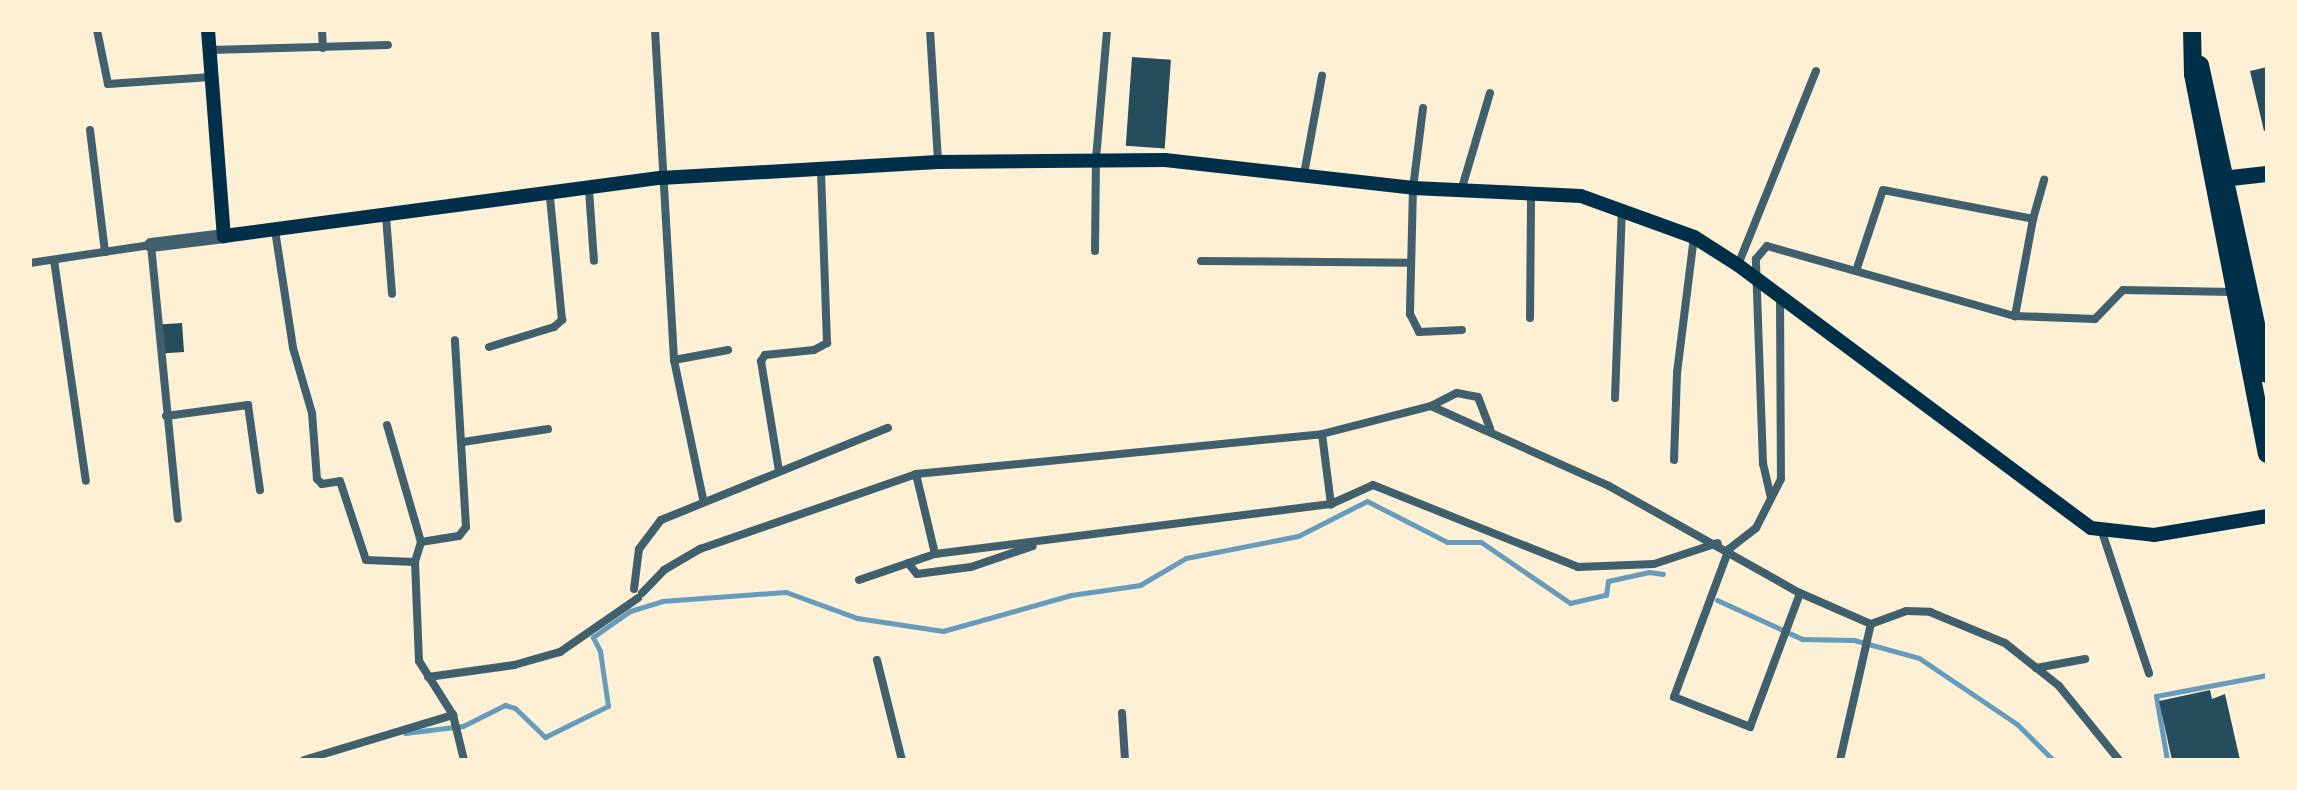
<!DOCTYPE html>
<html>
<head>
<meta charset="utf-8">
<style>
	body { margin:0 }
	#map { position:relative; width:2297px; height:790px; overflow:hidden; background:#fdf0d5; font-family:"Noto Sans",sans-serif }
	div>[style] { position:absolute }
	.stream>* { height:5px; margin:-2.5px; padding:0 2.5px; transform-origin:2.5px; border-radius:2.5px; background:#669bbc }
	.building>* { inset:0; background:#264d5e; transform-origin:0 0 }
	.minor>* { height:8px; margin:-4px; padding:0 4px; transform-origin:4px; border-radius:4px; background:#3f606c }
	.tertiary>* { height:14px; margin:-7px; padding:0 7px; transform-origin:7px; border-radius:7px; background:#3f606c }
	.secondary>* { height:14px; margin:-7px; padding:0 7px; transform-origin:7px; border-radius:7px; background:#003049 }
	.primary>* { height:16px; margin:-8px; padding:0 8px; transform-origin:8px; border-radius:8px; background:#003049 }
	.trunk>* { height:18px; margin:-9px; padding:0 9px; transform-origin:9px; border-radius:9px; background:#003049 }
	span { translate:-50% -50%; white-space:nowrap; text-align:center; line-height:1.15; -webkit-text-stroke:6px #fdf0d5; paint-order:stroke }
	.frame { position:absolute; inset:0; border:32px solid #fdf0d5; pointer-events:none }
</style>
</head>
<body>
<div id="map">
	<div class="stream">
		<div style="left:1717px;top:600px;width:94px;rotate:24.6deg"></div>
		<div style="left:1802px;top:639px;width:52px;rotate:1.1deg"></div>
		<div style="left:1854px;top:640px;width:67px;rotate:15.5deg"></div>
		<div style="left:1919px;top:658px;width:118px;rotate:34deg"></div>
		<div style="left:2017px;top:724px;width:51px;rotate:45deg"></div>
		<div style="left:405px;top:733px;width:58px;rotate:-6.9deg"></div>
		<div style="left:463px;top:726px;width:47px;rotate:-26.6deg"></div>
		<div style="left:505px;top:705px;width:10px;rotate:17deg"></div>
		<div style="left:515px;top:708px;width:42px;rotate:44deg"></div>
		<div style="left:545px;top:737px;width:70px;rotate:-26.2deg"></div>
		<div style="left:608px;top:706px;width:56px;rotate:-98.3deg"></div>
		<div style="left:600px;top:651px;width:16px;rotate:-117deg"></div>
		<div style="left:593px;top:637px;width:45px;rotate:-35.1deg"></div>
		<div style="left:630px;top:611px;width:34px;rotate:-17deg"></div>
		<div style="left:662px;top:601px;width:124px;rotate:-4.2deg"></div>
		<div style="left:786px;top:592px;width:76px;rotate:20.1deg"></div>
		<div style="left:857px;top:618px;width:87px;rotate:8.6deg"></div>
		<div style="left:943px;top:631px;width:133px;rotate:-15.7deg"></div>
		<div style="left:1071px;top:595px;width:70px;rotate:-8.2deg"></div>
		<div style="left:1140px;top:585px;width:53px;rotate:-30.4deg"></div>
		<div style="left:1186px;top:558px;width:114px;rotate:-11.1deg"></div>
		<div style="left:1298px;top:536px;width:77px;rotate:-26.9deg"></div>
		<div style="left:1367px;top:501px;width:90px;rotate:27.1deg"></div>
		<div style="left:1447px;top:542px;width:34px"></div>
		<div style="left:1481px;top:542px;width:108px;rotate:34.4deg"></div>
		<div style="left:1570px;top:603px;width:37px;rotate:-13deg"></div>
		<div style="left:1606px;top:595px;width:14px;rotate:-82deg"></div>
		<div style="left:1608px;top:581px;width:42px;rotate:-12.4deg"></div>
		<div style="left:1649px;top:572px;width:14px;rotate:8deg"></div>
		<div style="left:2167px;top:760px;width:65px;rotate:-99.8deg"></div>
		<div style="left:2156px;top:696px;width:113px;rotate:-10.7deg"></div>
	</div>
	<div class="building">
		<div style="left:1132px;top:57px;width:39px;height:89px;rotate:4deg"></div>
		<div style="clip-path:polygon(2267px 67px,2267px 130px,2264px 131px,2250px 71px)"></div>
		<div style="left:182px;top:323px;width:29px;height:23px;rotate:86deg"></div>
		<div style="clip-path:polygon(2210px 690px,2212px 699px,2225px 694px,2240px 760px,2172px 760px,2159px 701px)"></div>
	</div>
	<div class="minor">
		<div style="left:97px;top:30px;width:55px;rotate:78.5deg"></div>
		<div style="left:108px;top:84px;width:103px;rotate:-3.9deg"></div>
		<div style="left:322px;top:30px;width:18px;rotate:87deg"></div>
		<div style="left:655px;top:30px;width:331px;rotate:86.7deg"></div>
		<div style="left:674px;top:360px;width:142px;rotate:78.2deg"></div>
		<div style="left:930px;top:30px;width:132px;rotate:86.5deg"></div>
		<div style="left:209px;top:50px;width:179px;rotate:-1.6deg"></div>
		<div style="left:1423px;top:108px;width:81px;rotate:97.1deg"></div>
		<div style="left:1413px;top:188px;width:126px;rotate:91.4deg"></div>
		<div style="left:1410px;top:314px;width:20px;rotate:63deg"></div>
		<div style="left:1419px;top:332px;width:43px;rotate:-2.7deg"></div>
		<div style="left:90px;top:130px;width:123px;rotate:83deg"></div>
		<div style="left:1304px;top:174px;width:100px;rotate:-79.6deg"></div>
		<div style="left:589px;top:190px;width:71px;rotate:86deg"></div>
		<div style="left:1461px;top:191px;width:102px;rotate:-73.5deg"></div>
		<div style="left:386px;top:216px;width:78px;rotate:85.6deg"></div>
		<div style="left:2033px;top:219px;width:41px;rotate:-74.2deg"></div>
		<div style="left:275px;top:230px;width:119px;rotate:81.3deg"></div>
		<div style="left:293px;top:348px;width:68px;rotate:73.7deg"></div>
		<div style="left:312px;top:413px;width:66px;rotate:85.7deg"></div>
		<div style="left:317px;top:479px;width:7px;rotate:45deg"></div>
		<div style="left:322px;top:484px;width:18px;rotate:-9deg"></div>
		<div style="left:340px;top:481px;width:83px;rotate:71.8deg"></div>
		<div style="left:366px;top:560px;width:49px;rotate:2.3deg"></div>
		<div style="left:1095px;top:251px;width:92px;rotate:-89.4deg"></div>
		<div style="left:1096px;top:159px;width:129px;rotate:-85.1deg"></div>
		<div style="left:54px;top:260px;width:223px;rotate:81.8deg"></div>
		<div style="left:1201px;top:261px;width:210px;rotate:0.5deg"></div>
		<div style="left:30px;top:263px;width:122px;rotate:-8.5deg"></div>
		<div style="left:151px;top:245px;width:275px;rotate:84.4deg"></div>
		<div style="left:1738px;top:265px;width:209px;rotate:-68.1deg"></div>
		<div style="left:1856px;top:271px;width:85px;rotate:-71.6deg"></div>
		<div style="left:1883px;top:190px;width:153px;rotate:10.9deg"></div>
		<div style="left:2033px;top:219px;width:99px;rotate:100.5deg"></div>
		<div style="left:1780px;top:297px;width:182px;rotate:89.7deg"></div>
		<div style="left:1781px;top:479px;width:55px;rotate:117deg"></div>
		<div style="left:1756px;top:528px;width:34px;rotate:142deg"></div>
		<div style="left:1729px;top:549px;width:158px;rotate:110.4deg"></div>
		<div style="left:1674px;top:697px;width:82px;rotate:21.5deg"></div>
		<div style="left:1750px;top:727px;width:143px;rotate:-69.5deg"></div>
		<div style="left:1530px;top:318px;width:125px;rotate:-89.5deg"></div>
		<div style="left:489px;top:347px;width:68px;rotate:-17.1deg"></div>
		<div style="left:554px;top:327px;width:11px;rotate:-41deg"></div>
		<div style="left:562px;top:320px;width:124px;rotate:-95.6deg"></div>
		<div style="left:674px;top:360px;width:55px;rotate:-10.5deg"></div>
		<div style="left:1615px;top:398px;width:190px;rotate:-87.9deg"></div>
		<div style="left:1431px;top:406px;width:29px;rotate:-27deg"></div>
		<div style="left:1457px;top:393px;width:21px;rotate:11deg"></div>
		<div style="left:1478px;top:397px;width:34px;rotate:69deg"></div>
		<div style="left:166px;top:416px;width:83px;rotate:-7.6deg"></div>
		<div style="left:248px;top:405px;width:86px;rotate:82deg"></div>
		<div style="left:387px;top:425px;width:122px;rotate:73.8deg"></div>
		<div style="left:421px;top:542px;width:21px;rotate:107deg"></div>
		<div style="left:415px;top:562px;width:99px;rotate:87.7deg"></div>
		<div style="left:419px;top:661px;width:64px;rotate:57.8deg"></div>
		<div style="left:453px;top:715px;width:46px;rotate:76.3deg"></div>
		<div style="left:1322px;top:434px;width:71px;rotate:82.7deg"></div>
		<div style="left:463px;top:442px;width:86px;rotate:-8.7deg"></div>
		<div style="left:1674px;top:460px;width:87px;rotate:-88deg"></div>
		<div style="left:1677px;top:373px;width:137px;rotate:-82.9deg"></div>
		<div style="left:779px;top:471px;width:111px;rotate:-99.3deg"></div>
		<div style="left:761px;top:361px;width:7px;rotate:-56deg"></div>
		<div style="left:765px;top:355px;width:49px;rotate:-5.8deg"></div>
		<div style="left:814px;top:350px;width:15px;rotate:-28deg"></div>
		<div style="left:827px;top:343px;width:175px;rotate:-92deg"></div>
		<div style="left:916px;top:474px;width:82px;rotate:76.6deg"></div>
		<div style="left:1771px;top:498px;width:35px;rotate:-103deg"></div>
		<div style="left:1763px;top:464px;width:205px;rotate:-92deg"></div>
		<div style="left:1756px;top:259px;width:17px;rotate:-50deg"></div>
		<div style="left:1767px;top:246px;width:258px;rotate:15.8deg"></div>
		<div style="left:2015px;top:316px;width:80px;rotate:2.1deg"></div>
		<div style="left:2095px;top:319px;width:40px;rotate:-46deg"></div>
		<div style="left:2123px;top:290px;width:111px;rotate:1deg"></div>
		<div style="left:2102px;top:532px;width:149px;rotate:71.6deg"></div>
		<div style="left:421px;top:542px;width:38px;rotate:-9deg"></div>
		<div style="left:459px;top:536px;width:11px;rotate:-52deg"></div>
		<div style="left:466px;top:527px;width:187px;rotate:-93.4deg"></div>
		<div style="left:908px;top:563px;width:14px;rotate:51deg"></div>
		<div style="left:917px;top:574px;width:54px;rotate:-7.4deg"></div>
		<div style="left:971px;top:567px;width:65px;rotate:-18.7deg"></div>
		<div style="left:859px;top:580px;width:80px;rotate:-18.9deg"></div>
		<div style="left:935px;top:554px;width:399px;rotate:-7.2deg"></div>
		<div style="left:1331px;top:504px;width:46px;rotate:-24.3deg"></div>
		<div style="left:1373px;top:485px;width:221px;rotate:21.8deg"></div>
		<div style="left:1578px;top:567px;width:76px;rotate:-2.3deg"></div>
		<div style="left:1654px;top:564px;width:67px;rotate:-18.2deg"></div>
		<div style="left:634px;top:589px;width:40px;rotate:-82.9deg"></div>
		<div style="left:639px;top:549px;width:36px;rotate:-53deg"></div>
		<div style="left:661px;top:520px;width:245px;rotate:-22.1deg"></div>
		<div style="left:642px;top:593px;width:32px;rotate:-46deg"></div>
		<div style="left:664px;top:570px;width:42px;rotate:-30.3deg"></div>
		<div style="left:700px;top:549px;width:229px;rotate:-19.1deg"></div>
		<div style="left:916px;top:474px;width:408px;rotate:-5.6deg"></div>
		<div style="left:1322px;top:434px;width:113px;rotate:-14.4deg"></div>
		<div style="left:1431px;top:406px;width:195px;rotate:24.2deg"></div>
		<div style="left:1609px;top:486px;width:219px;rotate:29.3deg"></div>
		<div style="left:1800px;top:593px;width:77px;rotate:23.6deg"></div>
		<div style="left:877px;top:660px;width:103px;rotate:76deg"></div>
		<div style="left:2036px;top:668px;width:50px;rotate:-10.4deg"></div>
		<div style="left:428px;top:677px;width:87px;rotate:-7.9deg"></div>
		<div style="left:514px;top:665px;width:48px;rotate:-15.8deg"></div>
		<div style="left:560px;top:652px;width:95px;rotate:-34.7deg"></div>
		<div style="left:1122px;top:713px;width:47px;rotate:86.3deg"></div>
		<div style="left:304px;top:760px;width:156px;rotate:-16.8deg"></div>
		<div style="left:1840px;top:760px;width:139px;rotate:-77.2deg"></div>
		<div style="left:1871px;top:624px;width:37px;rotate:-20deg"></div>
		<div style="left:1906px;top:611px;width:24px;rotate:2deg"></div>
		<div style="left:1930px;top:612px;width:81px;rotate:22.5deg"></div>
		<div style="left:2005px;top:643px;width:69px;rotate:38.5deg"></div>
		<div style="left:2059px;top:686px;width:95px;rotate:51deg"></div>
	</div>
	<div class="tertiary">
		<div style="left:151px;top:245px;width:74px;rotate:-7deg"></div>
	</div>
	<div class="secondary">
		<div style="left:208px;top:30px;width:207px;rotate:85.6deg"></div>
		<div style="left:224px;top:236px;width:441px;rotate:-7.6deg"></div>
		<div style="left:661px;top:178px;width:277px;rotate:-3.3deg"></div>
		<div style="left:938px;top:162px;width:227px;rotate:-0.5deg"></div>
		<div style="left:1165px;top:160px;width:250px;rotate:6.4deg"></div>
		<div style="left:1413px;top:188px;width:168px;rotate:2.7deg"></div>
		<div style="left:1581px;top:196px;width:120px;rotate:19.9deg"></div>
		<div style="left:1694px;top:237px;width:52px;rotate:32.5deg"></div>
		<div style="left:1738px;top:265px;width:440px;rotate:36.7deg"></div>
		<div style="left:2091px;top:528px;width:63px;rotate:6.3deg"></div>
		<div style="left:2154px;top:535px;width:115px;rotate:-9.5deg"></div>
	</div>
	<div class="primary">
		<div style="left:2213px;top:180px;width:54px;rotate:-6.3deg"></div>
	</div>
	<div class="trunk">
		<div style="left:2192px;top:30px;width:44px;rotate:88.7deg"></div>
		<div style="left:2193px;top:74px;width:387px;rotate:79deg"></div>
		<div style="left:2200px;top:65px;width:316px;rotate:77.8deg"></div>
	</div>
	<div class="frame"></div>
</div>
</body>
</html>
